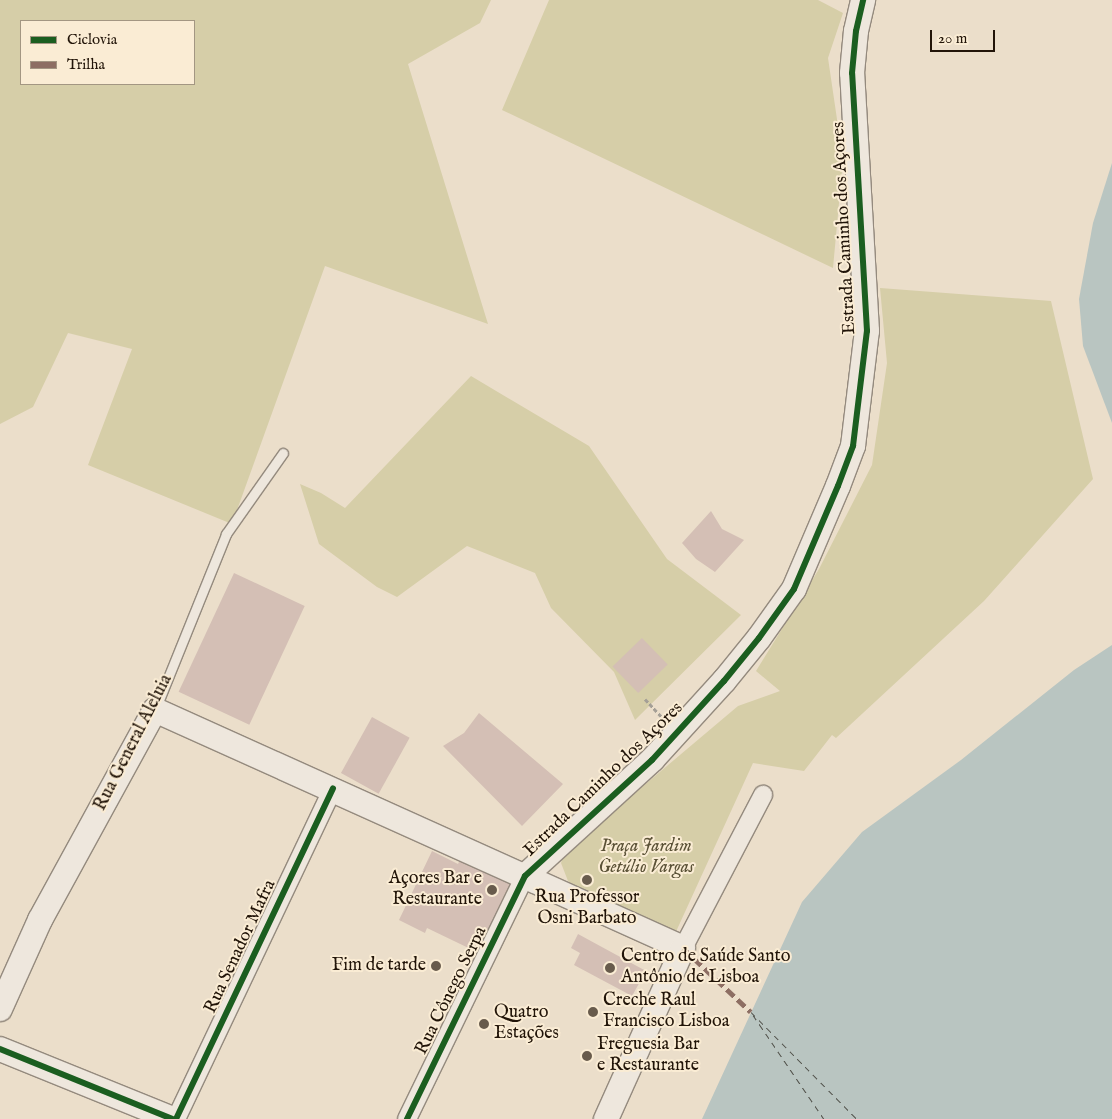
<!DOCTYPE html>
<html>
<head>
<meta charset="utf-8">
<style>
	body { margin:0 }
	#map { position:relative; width:1112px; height:1119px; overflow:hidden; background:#ebdeca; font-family:"IM FELL English",serif }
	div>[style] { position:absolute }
	.green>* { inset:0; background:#d6cea8 }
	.water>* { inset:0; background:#b9c5c1 }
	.ferry>* { height:1px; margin-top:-0.5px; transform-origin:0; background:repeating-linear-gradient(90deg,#4e4e47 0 6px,transparent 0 11px) }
	.building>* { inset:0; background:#d4bfb5; transform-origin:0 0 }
	.path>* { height:3px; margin-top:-1.5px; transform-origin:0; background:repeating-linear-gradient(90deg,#a49f96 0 4px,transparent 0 6.5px) }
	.roads { filter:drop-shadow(1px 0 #948a7e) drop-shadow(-1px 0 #948a7e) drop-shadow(0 1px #948a7e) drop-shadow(0 -1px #948a7e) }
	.lane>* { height:9px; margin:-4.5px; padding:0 4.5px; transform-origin:4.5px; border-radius:4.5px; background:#eee7dd }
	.street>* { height:18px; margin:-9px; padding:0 9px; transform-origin:9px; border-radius:9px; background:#eee7dd }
	.secondary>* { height:24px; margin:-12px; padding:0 12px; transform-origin:12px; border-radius:12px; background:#eee7dd }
	.quiet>* { height:5px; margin-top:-2.5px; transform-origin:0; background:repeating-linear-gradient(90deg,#8d6e63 0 10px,transparent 0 15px) }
	.cycleway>* { height:6px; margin:-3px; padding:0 3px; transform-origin:3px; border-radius:3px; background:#1b5e20 }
	.dots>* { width:14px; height:14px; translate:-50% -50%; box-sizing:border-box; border:2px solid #faecd4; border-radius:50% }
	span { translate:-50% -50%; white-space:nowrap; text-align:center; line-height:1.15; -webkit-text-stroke:4px #faecd4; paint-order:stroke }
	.street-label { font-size:18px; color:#211408 }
	.park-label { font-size:18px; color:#5a5136; font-style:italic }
	.poi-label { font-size:18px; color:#211408 }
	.right { translate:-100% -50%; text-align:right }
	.left { translate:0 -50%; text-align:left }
	.legend { position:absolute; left:20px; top:20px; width:175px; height:65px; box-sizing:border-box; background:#faecd4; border:1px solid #a39682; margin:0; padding:6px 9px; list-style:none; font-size:15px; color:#211408 }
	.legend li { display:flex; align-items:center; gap:10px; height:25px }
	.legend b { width:25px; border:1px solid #a39682 }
	.scale { position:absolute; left:930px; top:30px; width:65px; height:22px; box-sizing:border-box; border:2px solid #211408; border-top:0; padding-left:6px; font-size:15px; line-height:18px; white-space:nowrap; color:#211408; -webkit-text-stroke:4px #faecd4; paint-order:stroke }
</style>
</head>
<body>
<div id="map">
	<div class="green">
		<div style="clip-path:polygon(evenodd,0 0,491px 0,480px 23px,408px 64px,488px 324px,325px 266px,232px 524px,88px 465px,132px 349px,68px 333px,33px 407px,0 424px,0 0,21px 21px,194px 21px,194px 84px,21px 84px,21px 21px)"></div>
		<div style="clip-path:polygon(549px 0,818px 0,843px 13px,828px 58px,843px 160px,833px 268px,502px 110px)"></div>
		<div style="clip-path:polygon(880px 288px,1051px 301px,1093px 479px,984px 601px,836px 738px,832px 735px,804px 771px,753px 763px,674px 936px,575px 888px,568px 881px,561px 863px,565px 852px,738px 706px,780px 691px,756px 671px,819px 569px,872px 465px,887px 363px)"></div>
		<div style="clip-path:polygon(471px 376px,589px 446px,667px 559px,741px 615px,635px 720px,614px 672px,551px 608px,535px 573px,467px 546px,397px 597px,377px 587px,319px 544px,300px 484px,321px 493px,345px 508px)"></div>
	</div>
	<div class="water">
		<div style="clip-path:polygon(1112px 163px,1112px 423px,1083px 346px,1079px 299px,1093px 223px)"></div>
		<div style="clip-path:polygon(1112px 645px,1112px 1119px,702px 1119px,802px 902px,862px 832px,961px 760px,1074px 670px)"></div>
	</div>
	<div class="ferry">
		<div style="left:751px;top:1012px;width:151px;rotate:45.3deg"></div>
		<div style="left:753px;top:1015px;width:126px;rotate:55.7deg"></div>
	</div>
	<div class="building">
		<div style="clip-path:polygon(711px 511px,722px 529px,744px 540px,715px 572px,696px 559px,682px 543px)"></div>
		<div style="left:234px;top:573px;width:78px;height:131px;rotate:25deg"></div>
		<div style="left:642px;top:638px;width:37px;height:41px;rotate:46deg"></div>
		<div style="clip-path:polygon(479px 713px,563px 784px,522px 826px,443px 746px,464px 733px)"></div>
		<div style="left:372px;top:717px;width:43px;height:64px;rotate:29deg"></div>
		<div style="clip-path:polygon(432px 851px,458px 864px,463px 853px,517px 880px,481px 954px,427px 928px,425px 933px,399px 920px)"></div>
		<div style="clip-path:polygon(578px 934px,646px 971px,632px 996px,574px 965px,580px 953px,571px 948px)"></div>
	</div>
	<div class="path">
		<div style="left:645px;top:699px;width:25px;rotate:47deg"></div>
	</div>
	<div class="roads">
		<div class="lane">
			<div style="left:155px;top:710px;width:190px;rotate:-68deg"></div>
			<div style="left:226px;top:534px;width:99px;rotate:-54.9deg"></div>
		</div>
		<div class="street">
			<div style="left:683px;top:948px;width:173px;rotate:-62.4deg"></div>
			<div style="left:176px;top:1119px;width:366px;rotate:-64.6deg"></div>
			<div style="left:407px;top:1119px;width:270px;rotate:-64.1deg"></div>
		</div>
		<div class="secondary">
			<div style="left:525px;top:876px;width:172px;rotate:-42.4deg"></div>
			<div style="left:652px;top:760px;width:107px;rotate:-47.7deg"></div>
			<div style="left:724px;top:681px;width:55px;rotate:-50.9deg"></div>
			<div style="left:759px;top:638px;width:60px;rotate:-54.5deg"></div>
			<div style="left:794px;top:589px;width:112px;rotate:-66.9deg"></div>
			<div style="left:838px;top:486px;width:43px;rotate:-69.4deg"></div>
			<div style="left:853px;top:446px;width:116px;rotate:-83.1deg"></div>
			<div style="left:867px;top:331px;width:258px;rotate:-93.3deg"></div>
			<div style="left:852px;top:73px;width:42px;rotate:-84.6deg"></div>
			<div style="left:856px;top:31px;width:32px;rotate:-77deg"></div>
			<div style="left:0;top:1009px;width:98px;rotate:-65.8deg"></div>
			<div style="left:40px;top:920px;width:239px;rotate:-61.3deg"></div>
			<div style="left:155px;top:710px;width:579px;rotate:24.26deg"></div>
			<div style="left:683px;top:948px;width:188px;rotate:114.2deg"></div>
			<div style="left:0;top:1049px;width:186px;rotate:22.1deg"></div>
		</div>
	</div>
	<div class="quiet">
		<div style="left:683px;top:948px;width:93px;rotate:43.3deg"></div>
	</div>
	<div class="cycleway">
		<div style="left:0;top:1049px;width:186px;rotate:22.1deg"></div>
		<div style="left:176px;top:1119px;width:366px;rotate:-64.6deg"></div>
		<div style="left:407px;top:1119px;width:270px;rotate:-64.1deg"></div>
		<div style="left:525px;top:876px;width:172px;rotate:-42.4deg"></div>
		<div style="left:652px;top:760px;width:107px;rotate:-47.7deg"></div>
		<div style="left:724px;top:681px;width:55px;rotate:-50.9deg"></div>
		<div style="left:759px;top:638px;width:60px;rotate:-54.5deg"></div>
		<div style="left:794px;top:589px;width:112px;rotate:-66.9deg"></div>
		<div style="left:838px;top:486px;width:43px;rotate:-69.4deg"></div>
		<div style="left:853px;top:446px;width:116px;rotate:-83.1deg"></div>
		<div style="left:867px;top:331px;width:258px;rotate:-93.3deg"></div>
		<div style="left:852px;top:73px;width:42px;rotate:-84.6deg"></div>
		<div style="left:856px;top:31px;width:32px;rotate:-77deg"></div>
	</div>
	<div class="dots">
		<div style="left:587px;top:880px;background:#685b4c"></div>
		<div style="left:492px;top:890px;background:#685b4c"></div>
		<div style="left:436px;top:966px;background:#685b4c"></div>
		<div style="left:610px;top:968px;background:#685b4c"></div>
		<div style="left:593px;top:1012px;background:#685b4c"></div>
		<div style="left:484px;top:1024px;background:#685b4c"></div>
		<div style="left:587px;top:1056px;background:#685b4c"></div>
	</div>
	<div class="street-label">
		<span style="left:845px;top:228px;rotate:-93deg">Estrada Caminho dos Açores</span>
		<span style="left:134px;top:743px;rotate:-63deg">Rua General Aleluia</span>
		<span style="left:604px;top:780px;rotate:-44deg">Estrada Caminho dos Açores</span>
		<span style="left:241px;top:947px;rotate:-65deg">Rua Senador Mafra</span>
		<span style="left:452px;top:991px;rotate:-64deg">Rua Cônego Serpa</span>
	</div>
	<div class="park-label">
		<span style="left:646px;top:858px">Praça Jardim<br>Getúlio Vargas</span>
	</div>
	<div class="poi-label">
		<span class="right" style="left:482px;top:890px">Açores Bar e<br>Restaurante</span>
		<span style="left:587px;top:909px">Rua Professor<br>Osni Barbato</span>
		<span class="left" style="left:621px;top:968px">Centro de Saúde Santo<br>Antônio de Lisboa</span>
		<span class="right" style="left:426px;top:966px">Fim de tarde</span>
		<span class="left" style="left:603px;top:1012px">Creche Raul<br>Francisco Lisboa</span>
		<span class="left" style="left:494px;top:1024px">Quatro<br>Estações</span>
		<span class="left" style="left:597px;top:1056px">Freguesia Bar<br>e Restaurante</span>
	</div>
	<ul class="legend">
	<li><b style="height:6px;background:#1b5e20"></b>Ciclovia</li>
	<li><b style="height:6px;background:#8d6e63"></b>Trilha</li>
	</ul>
	<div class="scale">20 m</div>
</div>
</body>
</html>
